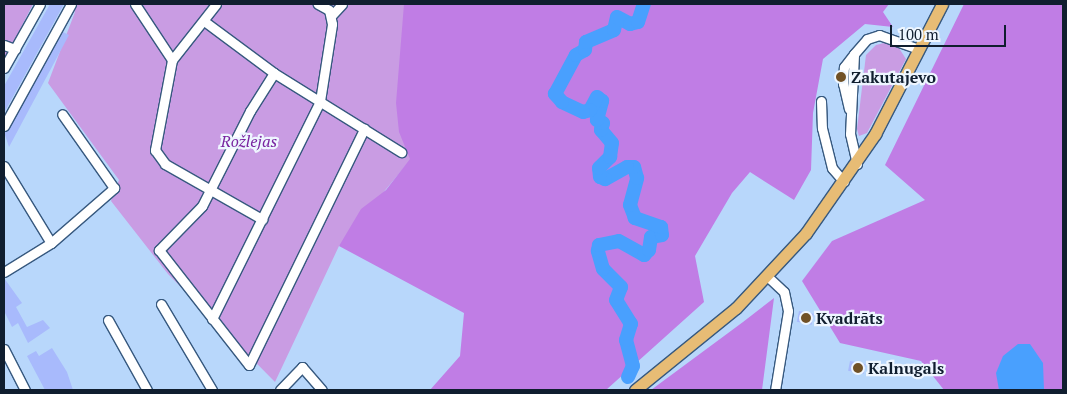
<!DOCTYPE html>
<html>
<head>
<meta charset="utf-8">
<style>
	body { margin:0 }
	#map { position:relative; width:1067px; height:394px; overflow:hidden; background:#b8d7fb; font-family:"PT Serif",serif }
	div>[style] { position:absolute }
	.green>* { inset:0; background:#c99ce3 }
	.forest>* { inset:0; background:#c07de5 }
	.water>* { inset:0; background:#49a0fe }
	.river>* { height:14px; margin:-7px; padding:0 7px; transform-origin:7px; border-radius:7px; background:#49a0fe }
	.building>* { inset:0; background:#a8bafc; transform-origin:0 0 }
	.roads { filter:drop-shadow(1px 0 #37597f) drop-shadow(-1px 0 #37597f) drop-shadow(0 1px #37597f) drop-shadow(0 -1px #37597f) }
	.minor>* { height:9px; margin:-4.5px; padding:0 4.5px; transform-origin:4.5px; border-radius:4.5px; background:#fff }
	.major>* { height:11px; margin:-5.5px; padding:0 5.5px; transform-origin:5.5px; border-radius:5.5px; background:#e7bc75 }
	.dots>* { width:14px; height:14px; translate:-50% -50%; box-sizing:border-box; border:2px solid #eef6ff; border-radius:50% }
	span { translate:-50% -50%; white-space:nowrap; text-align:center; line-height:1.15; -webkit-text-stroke:4.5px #eef6ff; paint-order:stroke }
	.poi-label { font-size:16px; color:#101e2f; font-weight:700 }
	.left { translate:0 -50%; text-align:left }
	.park-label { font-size:16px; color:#7924a0; font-style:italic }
	.frame { position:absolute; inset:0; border:5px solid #101e2f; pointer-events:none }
	.scale { position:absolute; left:890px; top:25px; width:116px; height:22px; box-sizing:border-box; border:2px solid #101e2f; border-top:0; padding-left:6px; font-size:15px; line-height:18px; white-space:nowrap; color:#101e2f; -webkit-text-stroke:4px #eef6ff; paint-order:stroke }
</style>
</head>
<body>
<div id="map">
	<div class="green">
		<div style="clip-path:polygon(4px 4px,33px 4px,4px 61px)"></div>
		<div style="clip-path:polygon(67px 4px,430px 4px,411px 159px,339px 246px,275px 382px,168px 274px,111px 201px,119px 180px,48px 83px,75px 12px)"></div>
		<div style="clip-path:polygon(888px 42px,897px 45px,906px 59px,867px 133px,859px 136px,857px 129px,866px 55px,876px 45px)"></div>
	</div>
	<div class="forest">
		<div style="clip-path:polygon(404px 4px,889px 4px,883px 12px,893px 27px,865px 24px,823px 59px,813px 113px,811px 170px,794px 200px,750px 172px,732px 193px,695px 256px,704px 302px,606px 390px,430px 390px,460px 356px,464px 313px,339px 246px,361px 209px,386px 190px,410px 159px,399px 132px,396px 103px)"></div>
		<div style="clip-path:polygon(964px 4px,1063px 4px,1063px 390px,944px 390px,921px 361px,840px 343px,802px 281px,832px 241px,925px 200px,885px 165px)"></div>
		<div style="clip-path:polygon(774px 298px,762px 390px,651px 390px,743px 322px)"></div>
	</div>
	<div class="water">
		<div style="clip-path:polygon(1018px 344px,1030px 344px,1043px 363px,1044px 390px,999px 390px,996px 373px,1003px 356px)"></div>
	</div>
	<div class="river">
		<div style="left:628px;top:377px;width:12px;rotate:-66deg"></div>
		<div style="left:633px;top:366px;width:27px;rotate:-105deg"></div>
		<div style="left:626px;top:340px;width:17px;rotate:-73deg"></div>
		<div style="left:631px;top:324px;width:28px;rotate:-122deg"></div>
		<div style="left:616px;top:300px;width:14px;rotate:-69deg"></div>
		<div style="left:621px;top:287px;width:25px;rotate:-135deg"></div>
		<div style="left:603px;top:269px;width:19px;rotate:-106deg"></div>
		<div style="left:598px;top:251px;width:6px;rotate:-81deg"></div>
		<div style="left:599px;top:245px;width:20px;rotate:-11deg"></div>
		<div style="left:619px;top:241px;width:29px;rotate:29deg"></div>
		<div style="left:644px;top:255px;width:7px;rotate:-45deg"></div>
		<div style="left:649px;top:250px;width:13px;rotate:-81deg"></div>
		<div style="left:651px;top:237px;width:11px;rotate:-10deg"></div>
		<div style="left:662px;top:235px;width:8px;rotate:-97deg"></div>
		<div style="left:661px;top:227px;width:28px;rotate:-161deg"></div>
		<div style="left:635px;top:218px;width:14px;rotate:-111deg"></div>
		<div style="left:630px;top:205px;width:28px;rotate:-75deg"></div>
		<div style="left:637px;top:178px;width:11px;rotate:-105deg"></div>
		<div style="left:634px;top:167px;width:7px;rotate:180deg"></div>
		<div style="left:627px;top:167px;width:25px;rotate:151deg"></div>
		<div style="left:605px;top:179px;width:5px;rotate:-158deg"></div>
		<div style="left:600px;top:177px;width:9px;rotate:-96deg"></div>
		<div style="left:599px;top:168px;width:16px;rotate:-45deg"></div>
		<div style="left:610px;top:157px;width:14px;rotate:-82deg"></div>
		<div style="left:612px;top:143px;width:17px;rotate:-130deg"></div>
		<div style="left:601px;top:130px;width:7px;rotate:-74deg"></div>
		<div style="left:603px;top:123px;width:7px;rotate:-153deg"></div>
		<div style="left:597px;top:120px;width:20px;rotate:-75deg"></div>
		<div style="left:602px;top:101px;width:6px;rotate:-141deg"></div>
		<div style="left:597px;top:97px;width:15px;rotate:118deg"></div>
		<div style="left:590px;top:110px;width:7px;rotate:164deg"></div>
		<div style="left:583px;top:112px;width:23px;rotate:-155deg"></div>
		<div style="left:562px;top:102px;width:11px;rotate:-131deg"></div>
		<div style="left:555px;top:94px;width:44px;rotate:-61.7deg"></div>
		<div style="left:576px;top:55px;width:10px;rotate:-29deg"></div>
		<div style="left:585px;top:50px;width:8px;rotate:-83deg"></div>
		<div style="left:586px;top:42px;width:30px;rotate:-23deg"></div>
		<div style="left:614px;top:30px;width:13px;rotate:-77deg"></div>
		<div style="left:617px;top:17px;width:15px;rotate:28deg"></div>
		<div style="left:630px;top:24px;width:8px;rotate:-14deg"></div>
		<div style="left:638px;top:22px;width:19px;rotate:-72deg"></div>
	</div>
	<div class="building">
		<div style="clip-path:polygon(50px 4px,64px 4px,4px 113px,4px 86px)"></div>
		<div style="clip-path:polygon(63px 32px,69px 35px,9px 147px,4px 132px,9px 129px)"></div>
		<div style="clip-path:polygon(4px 278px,22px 303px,16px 307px,27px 327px,43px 320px,50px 328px,28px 343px,18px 323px,12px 327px,4px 311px)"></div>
		<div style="left:799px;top:311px;width:15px;height:11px;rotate:11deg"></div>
		<div style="clip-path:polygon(52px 348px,67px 372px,73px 390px,45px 390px,27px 356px,36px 351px,39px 356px)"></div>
		<div style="left:850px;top:361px;width:16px;height:10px;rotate:11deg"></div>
	</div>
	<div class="roads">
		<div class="minor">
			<div style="left:135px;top:4px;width:67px;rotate:56.5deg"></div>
			<div style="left:172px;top:60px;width:92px;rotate:100.7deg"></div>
			<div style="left:155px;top:150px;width:17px;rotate:54deg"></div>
			<div style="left:165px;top:164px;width:112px;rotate:29.6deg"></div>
			<div style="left:331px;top:16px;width:16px;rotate:-47deg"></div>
			<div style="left:204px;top:21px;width:87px;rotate:36.6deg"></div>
			<div style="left:274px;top:73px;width:150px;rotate:31.9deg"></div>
			<div style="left:4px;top:45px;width:12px;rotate:20deg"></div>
			<div style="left:172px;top:60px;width:71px;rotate:-51.8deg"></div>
			<div style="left:4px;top:68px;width:73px;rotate:-60.6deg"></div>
			<div style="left:274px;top:73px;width:45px;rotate:122.3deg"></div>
			<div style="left:250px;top:111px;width:106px;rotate:116.8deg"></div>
			<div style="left:202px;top:206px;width:62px;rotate:134.3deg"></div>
			<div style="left:159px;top:250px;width:146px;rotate:52deg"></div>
			<div style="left:249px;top:365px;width:263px;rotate:-64deg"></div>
			<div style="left:821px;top:101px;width:27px;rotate:88deg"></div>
			<div style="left:822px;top:128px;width:41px;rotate:76deg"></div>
			<div style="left:832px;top:168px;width:18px;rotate:49deg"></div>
			<div style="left:849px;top:109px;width:26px;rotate:-103deg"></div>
			<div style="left:843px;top:84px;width:17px;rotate:-87deg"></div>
			<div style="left:844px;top:67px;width:16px;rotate:-52deg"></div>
			<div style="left:4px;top:126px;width:139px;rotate:-61.2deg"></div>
			<div style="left:857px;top:164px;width:31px;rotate:-103deg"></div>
			<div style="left:850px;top:134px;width:80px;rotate:-87.1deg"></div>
			<div style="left:854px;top:54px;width:20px;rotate:-49deg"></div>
			<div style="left:867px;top:39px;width:13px;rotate:-18deg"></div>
			<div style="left:879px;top:35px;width:42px;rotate:19.3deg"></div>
			<div style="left:4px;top:166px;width:90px;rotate:58.6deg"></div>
			<div style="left:4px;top:272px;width:55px;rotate:-31.7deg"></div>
			<div style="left:51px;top:243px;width:84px;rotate:-41.1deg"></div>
			<div style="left:114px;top:188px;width:90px;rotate:-125.1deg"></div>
			<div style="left:767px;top:276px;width:23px;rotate:43deg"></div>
			<div style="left:784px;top:292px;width:19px;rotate:78deg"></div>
			<div style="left:788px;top:311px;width:80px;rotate:99.3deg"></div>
			<div style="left:161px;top:304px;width:100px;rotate:59.3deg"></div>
			<div style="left:212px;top:319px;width:243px;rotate:-63.6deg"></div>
			<div style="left:320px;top:101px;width:78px;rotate:-81.1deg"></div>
			<div style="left:332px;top:24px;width:14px;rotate:-102deg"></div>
			<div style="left:329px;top:10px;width:13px;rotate:-151deg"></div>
			<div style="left:108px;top:320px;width:80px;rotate:60.9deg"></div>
			<div style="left:4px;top:349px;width:46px;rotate:62.9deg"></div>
			<div style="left:280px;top:390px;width:32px;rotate:-46deg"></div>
			<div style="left:302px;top:367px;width:30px;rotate:49deg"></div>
		</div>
		<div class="major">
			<div style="left:635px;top:390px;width:130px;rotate:-39.1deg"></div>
			<div style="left:736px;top:308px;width:103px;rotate:-47deg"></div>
			<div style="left:806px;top:233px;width:121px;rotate:-55.1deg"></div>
			<div style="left:875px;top:134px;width:146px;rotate:-62.7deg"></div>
		</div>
	</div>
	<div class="dots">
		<div style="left:841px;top:77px;background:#705126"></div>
		<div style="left:806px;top:318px;background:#705126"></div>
		<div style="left:858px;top:368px;background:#705126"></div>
	</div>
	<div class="poi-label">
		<span class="left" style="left:851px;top:77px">Zakutajevo</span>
		<span class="left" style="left:816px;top:318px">Kvadrāts</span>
		<span class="left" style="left:868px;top:368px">Kalnugals</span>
	</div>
	<div class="park-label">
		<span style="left:249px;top:141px">Rožlejas</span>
	</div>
	<div class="frame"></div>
	<div class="scale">100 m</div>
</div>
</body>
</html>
